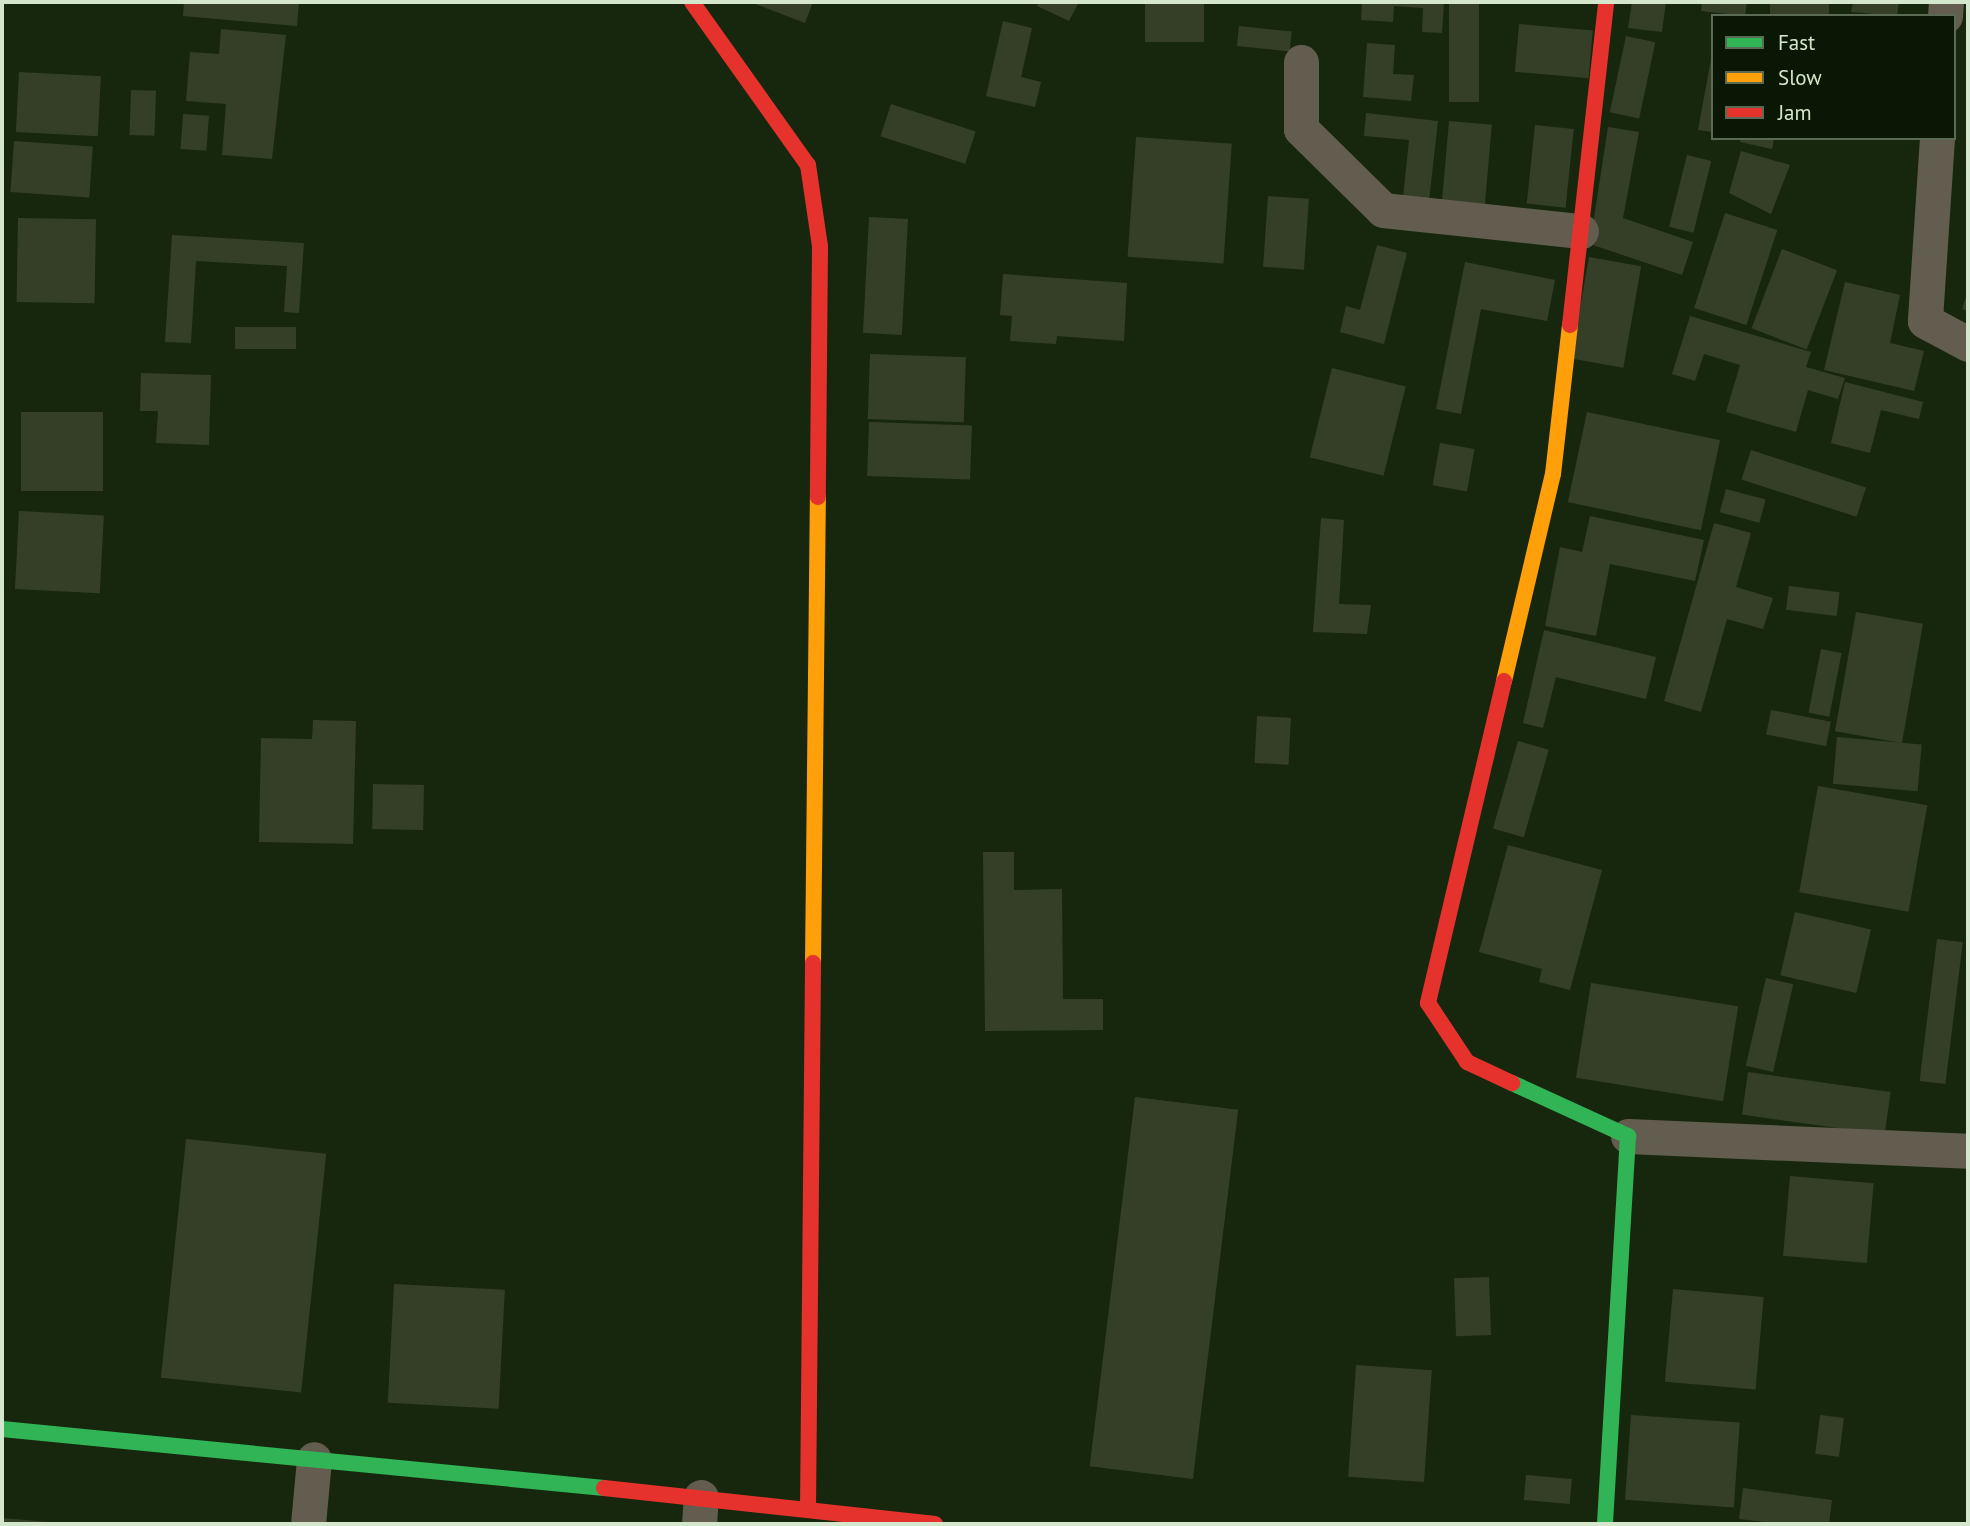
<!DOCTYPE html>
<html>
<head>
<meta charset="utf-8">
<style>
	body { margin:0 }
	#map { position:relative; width:1970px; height:1526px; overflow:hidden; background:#17270d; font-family:"PT Sans",sans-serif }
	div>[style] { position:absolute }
	.building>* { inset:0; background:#353f28; transform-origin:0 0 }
	.street>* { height:35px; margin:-17.5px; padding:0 17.5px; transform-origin:17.5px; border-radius:17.5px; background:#635d4f }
	.fast>* { height:16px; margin:-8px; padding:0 8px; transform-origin:8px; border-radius:8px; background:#30b455 }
	.slow>* { height:16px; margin:-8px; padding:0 8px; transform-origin:8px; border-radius:8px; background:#ff9f0a }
	.jam>* { height:16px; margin:-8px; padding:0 8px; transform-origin:8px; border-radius:8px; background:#e5322d }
	span { translate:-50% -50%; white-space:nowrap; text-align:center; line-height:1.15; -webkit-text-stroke:5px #0a1704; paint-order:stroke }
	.frame { position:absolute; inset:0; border:4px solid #d4e6cc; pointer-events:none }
	.legend { position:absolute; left:1711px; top:14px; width:245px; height:126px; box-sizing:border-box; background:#0a1704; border:2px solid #5b6a54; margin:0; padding:9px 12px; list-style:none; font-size:21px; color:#d4e6cc }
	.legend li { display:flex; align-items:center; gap:14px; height:35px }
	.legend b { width:35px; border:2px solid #5b6a54 }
</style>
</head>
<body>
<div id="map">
	<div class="building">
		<div style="clip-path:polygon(184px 2px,299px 2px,297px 26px,183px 16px)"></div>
		<div style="clip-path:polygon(750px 2px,813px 2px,805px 23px)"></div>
		<div style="clip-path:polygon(1039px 2px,1079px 2px,1069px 21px,1037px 6px)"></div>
		<div style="left:1145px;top:2px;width:59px;height:40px"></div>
		<div style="clip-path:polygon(1362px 2px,1444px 2px,1442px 33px,1422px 32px,1423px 8px,1394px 6px,1393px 22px,1361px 20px)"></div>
		<div style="left:1449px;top:2px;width:30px;height:100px"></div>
		<div style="clip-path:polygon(1632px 2px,1666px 2px,1662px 32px,1628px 28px)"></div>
		<div style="clip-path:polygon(1702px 2px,1747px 2px,1745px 16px,1701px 11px)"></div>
		<div style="left:1770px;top:2px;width:59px;height:14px"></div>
		<div style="clip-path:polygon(1853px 2px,1899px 2px,1897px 16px,1851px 12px)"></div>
		<div style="clip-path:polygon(1003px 21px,1032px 28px,1021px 77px,1041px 82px,1035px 107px,986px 96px)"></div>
		<div style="left:1519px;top:24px;width:74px;height:48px;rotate:5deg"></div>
		<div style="left:1239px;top:26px;width:53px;height:20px;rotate:6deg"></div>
		<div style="clip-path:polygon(221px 29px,286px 35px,272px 159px,222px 155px,226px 104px,186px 101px,190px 52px,219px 54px)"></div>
		<div style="left:1626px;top:36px;width:30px;height:78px;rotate:12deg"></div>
		<div style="clip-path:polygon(1367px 43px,1395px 45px,1393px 74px,1414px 75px,1411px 101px,1363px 97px)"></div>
		<div style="clip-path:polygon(1711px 59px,1713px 59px,1713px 132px,1698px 130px)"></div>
		<div style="left:19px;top:72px;width:82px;height:60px;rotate:3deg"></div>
		<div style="left:131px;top:90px;width:25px;height:45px;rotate:2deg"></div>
		<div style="left:891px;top:104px;width:89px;height:34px;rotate:18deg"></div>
		<div style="clip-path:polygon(1366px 113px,1438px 121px,1429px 201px,1403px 198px,1409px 140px,1364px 136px)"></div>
		<div style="left:183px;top:114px;width:26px;height:35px;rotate:4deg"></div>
		<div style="left:1449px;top:121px;width:43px;height:87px;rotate:5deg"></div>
		<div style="left:1535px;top:125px;width:39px;height:79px;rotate:6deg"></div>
		<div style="clip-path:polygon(1608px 127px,1639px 132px,1623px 218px,1693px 242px,1682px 275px,1590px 244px)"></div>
		<div style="left:1136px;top:137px;width:96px;height:120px;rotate:4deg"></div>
		<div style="clip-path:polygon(1741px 138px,1774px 138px,1772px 149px,1740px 142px)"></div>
		<div style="left:14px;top:141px;width:79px;height:51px;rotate:4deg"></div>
		<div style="clip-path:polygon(1741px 151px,1790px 165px,1771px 214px,1729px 193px)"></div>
		<div style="left:1687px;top:155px;width:25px;height:74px;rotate:14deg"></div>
		<div style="left:1268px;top:196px;width:41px;height:71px;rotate:4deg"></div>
		<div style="left:1725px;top:213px;width:55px;height:100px;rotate:18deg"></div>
		<div style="left:869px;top:217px;width:39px;height:116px;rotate:3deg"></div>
		<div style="left:18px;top:218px;width:78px;height:84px;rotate:1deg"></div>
		<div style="clip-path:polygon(172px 235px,304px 243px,299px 313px,284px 312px,287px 266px,196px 261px,191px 343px,165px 342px)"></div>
		<div style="clip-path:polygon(1377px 245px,1407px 253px,1384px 344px,1340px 332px,1346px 306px,1360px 310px)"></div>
		<div style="left:1782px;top:249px;width:59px;height:85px;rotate:21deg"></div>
		<div style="left:1589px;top:257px;width:53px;height:103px;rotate:10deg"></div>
		<div style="clip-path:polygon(1465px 262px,1555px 280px,1547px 321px,1481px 309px,1461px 414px,1436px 409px)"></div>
		<div style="clip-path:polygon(1003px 274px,1127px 283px,1124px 341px,1057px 336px,1056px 344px,1010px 341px,1012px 316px,1000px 315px)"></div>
		<div style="clip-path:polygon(1845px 282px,1900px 295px,1890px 343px,1924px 351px,1914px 391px,1824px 370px)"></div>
		<div style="clip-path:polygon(1968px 291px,1968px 311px,1962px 309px)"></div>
		<div style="clip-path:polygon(1690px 316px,1811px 352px,1806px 367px,1845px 378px,1838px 399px,1808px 390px,1796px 432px,1726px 412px,1740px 365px,1704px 354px,1695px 381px,1672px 374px)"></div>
		<div style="left:296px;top:327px;width:22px;height:61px;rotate:90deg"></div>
		<div style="left:870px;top:354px;width:96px;height:65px;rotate:2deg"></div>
		<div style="left:1332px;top:368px;width:76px;height:92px;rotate:14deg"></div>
		<div style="clip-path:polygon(141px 373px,211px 375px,209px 445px,156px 443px,158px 411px,140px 411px)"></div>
		<div style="clip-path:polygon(1845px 382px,1923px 402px,1919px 419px,1881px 410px,1870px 453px,1831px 443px)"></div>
		<div style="left:103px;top:412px;width:79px;height:82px;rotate:90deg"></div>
		<div style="left:1587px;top:412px;width:136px;height:92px;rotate:12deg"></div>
		<div style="left:869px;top:422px;width:103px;height:54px;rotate:2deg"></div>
		<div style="left:1440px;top:443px;width:35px;height:43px;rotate:10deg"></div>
		<div style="left:1751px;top:450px;width:121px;height:31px;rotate:18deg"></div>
		<div style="left:1726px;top:489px;width:41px;height:24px;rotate:15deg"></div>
		<div style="left:19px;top:511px;width:85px;height:78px;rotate:3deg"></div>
		<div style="clip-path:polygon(1590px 516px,1704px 540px,1695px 581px,1610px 564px,1596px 636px,1545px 626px,1560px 547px,1582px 552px)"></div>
		<div style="clip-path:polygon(1321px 518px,1344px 520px,1339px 604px,1371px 605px,1367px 634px,1313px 632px)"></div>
		<div style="clip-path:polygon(1714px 523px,1751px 533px,1736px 587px,1773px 598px,1763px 629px,1727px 619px,1701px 712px,1664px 701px)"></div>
		<div style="left:1789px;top:586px;width:51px;height:24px;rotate:7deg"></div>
		<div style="left:1856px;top:612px;width:68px;height:121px;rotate:10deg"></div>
		<div style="clip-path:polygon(1544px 630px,1656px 657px,1646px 699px,1556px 677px,1543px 728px,1523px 723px)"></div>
		<div style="left:1821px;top:649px;width:21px;height:65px;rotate:11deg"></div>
		<div style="left:1771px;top:710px;width:61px;height:25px;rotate:11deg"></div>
		<div style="left:1257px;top:716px;width:34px;height:47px;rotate:3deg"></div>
		<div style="clip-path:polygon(313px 720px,356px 721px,353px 844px,259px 842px,261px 738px,312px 739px)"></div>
		<div style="left:1837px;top:737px;width:85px;height:47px;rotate:5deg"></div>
		<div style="left:1518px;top:741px;width:32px;height:91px;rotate:16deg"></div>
		<div style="left:373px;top:784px;width:51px;height:45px;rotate:1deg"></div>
		<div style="left:1818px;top:786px;width:111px;height:108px;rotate:10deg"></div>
		<div style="clip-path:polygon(1508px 845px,1602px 870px,1570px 990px,1539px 982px,1542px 969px,1479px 952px)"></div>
		<div style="clip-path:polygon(983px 852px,1014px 852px,1014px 890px,1062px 889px,1063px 999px,1103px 999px,1103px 1030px,985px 1031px)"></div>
		<div style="left:1795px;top:912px;width:78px;height:65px;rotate:13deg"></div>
		<div style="left:1937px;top:939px;width:26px;height:143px;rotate:7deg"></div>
		<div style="left:1766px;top:978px;width:28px;height:90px;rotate:13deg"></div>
		<div style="left:1591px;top:983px;width:149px;height:96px;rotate:9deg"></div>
		<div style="left:1748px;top:1072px;width:144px;height:43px;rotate:8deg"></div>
		<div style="left:1135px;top:1097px;width:104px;height:372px;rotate:7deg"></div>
		<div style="left:186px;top:1139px;width:141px;height:240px;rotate:6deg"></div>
		<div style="left:1790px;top:1176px;width:84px;height:80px;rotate:5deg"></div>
		<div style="left:1489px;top:1277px;width:58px;height:35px;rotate:88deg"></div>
		<div style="left:394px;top:1284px;width:111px;height:119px;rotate:3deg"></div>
		<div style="left:1673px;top:1289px;width:91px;height:93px;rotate:5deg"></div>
		<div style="left:1356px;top:1365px;width:76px;height:112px;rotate:4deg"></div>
		<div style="left:1631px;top:1415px;width:109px;height:85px;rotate:4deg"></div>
		<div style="left:1820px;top:1415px;width:24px;height:39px;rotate:7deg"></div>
		<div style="left:1526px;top:1475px;width:46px;height:25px;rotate:5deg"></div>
		<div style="clip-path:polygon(1743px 1488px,1832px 1500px,1829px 1524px,1783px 1524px,1739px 1519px)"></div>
		<div style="clip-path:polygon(2px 1518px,49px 1522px,49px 1524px,2px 1524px)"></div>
	</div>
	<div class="street">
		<div style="left:1945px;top:16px;width:14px;rotate:-86deg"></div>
		<div style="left:1301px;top:62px;width:67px;rotate:90deg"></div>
		<div style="left:1301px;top:129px;width:115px;rotate:44.6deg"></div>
		<div style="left:1383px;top:210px;width:199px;rotate:6.1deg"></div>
		<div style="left:1937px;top:138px;width:183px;rotate:93.8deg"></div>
		<div style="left:1925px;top:321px;width:49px;rotate:28.1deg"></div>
		<div style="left:1628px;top:1136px;width:340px;rotate:2.5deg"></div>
		<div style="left:308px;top:1524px;width:65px;rotate:-84.7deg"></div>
		<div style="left:699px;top:1524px;width:27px;rotate:-86deg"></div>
	</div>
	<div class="fast">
		<div style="left:1512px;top:1083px;width:128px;rotate:24.6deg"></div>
		<div style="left:1628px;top:1136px;width:389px;rotate:93.4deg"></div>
		<div style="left:2px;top:1429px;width:605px;rotate:5.6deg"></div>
	</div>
	<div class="slow">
		<div style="left:1504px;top:681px;width:213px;rotate:-76.7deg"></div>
		<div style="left:1553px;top:474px;width:150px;rotate:-83.5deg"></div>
		<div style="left:813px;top:963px;width:466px;rotate:-89.4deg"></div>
	</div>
	<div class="jam">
		<div style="left:692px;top:2px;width:200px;rotate:54.6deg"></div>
		<div style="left:808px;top:165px;width:82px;rotate:81.6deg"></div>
		<div style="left:820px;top:246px;width:251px;rotate:90.5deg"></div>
		<div style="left:1570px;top:325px;width:325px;rotate:-83.6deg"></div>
		<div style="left:1504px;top:681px;width:331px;rotate:103.3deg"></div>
		<div style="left:1428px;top:1003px;width:71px;rotate:56.5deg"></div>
		<div style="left:1467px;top:1062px;width:50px;rotate:25deg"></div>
		<div style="left:604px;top:1488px;width:333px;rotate:6.2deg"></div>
		<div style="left:808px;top:1508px;width:545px;rotate:-89.47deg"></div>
	</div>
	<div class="frame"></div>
	<ul class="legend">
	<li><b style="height:9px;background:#30b455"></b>Fast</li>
	<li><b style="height:9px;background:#ff9f0a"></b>Slow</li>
	<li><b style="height:9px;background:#e5322d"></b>Jam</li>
	</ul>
</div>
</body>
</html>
